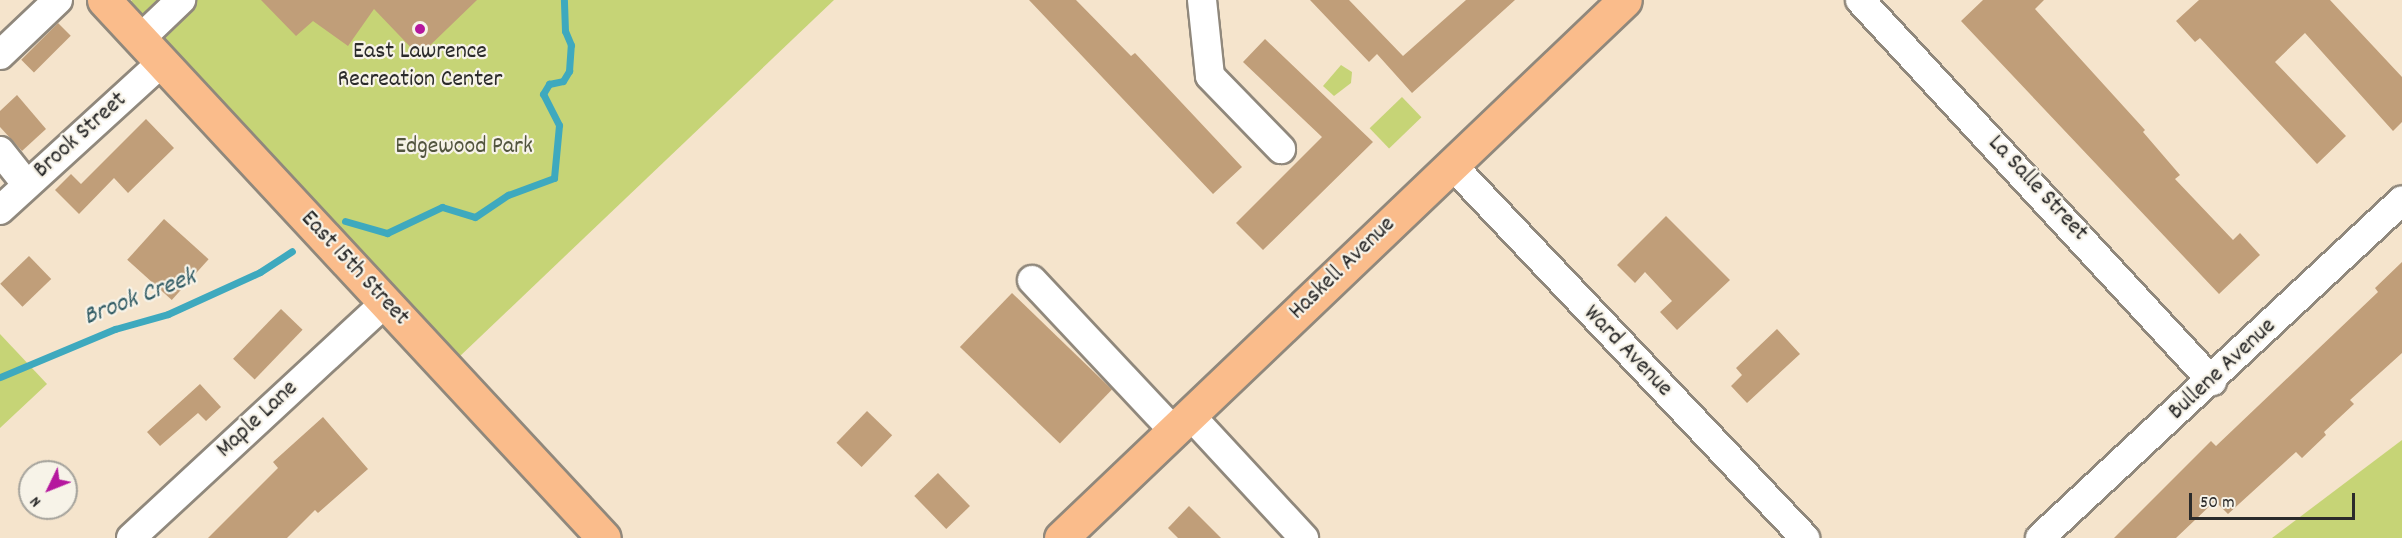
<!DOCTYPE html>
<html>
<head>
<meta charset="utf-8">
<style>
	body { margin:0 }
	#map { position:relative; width:2402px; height:538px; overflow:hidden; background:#f5e4cc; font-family:Dekko,sans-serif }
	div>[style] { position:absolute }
	.green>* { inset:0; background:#c6d476; transform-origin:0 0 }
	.stream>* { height:7px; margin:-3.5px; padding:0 3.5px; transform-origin:3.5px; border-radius:3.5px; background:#3ea9be }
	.building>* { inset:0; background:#c09e79; transform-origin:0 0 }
	.roads { filter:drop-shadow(2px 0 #90887c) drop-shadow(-2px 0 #90887c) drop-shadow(0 2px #90887c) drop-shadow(0 -2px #90887c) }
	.minor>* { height:28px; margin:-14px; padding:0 14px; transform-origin:14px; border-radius:14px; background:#fff }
	.major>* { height:33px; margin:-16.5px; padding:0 16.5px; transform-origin:16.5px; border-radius:16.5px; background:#fabc8b }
	.dots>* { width:16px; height:16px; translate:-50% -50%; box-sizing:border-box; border:3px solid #f7f3e8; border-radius:50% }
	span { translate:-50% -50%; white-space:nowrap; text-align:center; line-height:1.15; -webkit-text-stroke:4.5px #f7f3e8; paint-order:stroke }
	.poi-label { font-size:24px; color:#2b2b2b }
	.street-label { font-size:24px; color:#2b2b2b }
	.park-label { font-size:24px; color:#52553e }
	.water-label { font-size:26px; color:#335d66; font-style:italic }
	.north { position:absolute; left:18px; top:460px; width:60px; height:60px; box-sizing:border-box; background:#f7f3e8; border:2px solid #a5a39c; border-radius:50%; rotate:227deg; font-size:16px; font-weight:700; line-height:24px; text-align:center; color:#2b2b2b }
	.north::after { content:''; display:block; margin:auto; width:21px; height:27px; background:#b5179e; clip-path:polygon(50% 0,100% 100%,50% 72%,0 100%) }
	.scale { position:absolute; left:2189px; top:493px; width:166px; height:27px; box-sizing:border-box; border:3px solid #2b2b2b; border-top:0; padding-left:8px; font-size:18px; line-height:21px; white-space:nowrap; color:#2b2b2b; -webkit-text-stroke:4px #f7f3e8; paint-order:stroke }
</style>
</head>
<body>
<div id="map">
	<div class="green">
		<div style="clip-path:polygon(132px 0,834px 0,458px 358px,128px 4px)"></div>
		<div style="clip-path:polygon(1341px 65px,1352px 72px,1351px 83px,1334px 96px,1323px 86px)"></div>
		<div style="left:1402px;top:97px;width:28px;height:45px;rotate:46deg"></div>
		<div style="clip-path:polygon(0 334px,47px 384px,0 428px)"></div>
		<div style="clip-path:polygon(2402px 440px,2402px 538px,2272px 538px)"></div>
	</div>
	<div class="stream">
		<div style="left:345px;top:221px;width:44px;rotate:15.9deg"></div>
		<div style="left:387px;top:233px;width:61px;rotate:-25.3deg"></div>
		<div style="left:442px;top:207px;width:34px;rotate:17deg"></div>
		<div style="left:475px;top:217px;width:40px;rotate:-34deg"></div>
		<div style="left:508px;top:195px;width:49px;rotate:-20.3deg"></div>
		<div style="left:554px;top:178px;width:53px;rotate:-84.6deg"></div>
		<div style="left:559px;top:125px;width:35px;rotate:-117deg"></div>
		<div style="left:543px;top:94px;width:12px;rotate:-59deg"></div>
		<div style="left:549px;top:84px;width:14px;rotate:-12deg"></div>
		<div style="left:563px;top:81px;width:12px;rotate:-59deg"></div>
		<div style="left:569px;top:71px;width:26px;rotate:-86deg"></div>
		<div style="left:571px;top:45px;width:15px;rotate:-113deg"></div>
		<div style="left:565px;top:31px;width:31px;rotate:-92deg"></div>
		<div style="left:0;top:377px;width:125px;rotate:-22.7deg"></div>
		<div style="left:115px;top:329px;width:55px;rotate:-15.8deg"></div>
		<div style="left:168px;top:314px;width:101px;rotate:-24.5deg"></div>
		<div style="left:260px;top:272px;width:38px;rotate:-33deg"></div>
	</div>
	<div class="building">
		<div style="clip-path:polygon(261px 0,477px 0,419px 56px,374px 9px,348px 46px,313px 21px,296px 36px)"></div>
		<div style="clip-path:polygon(1029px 0,1076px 0,1131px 56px,1135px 53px,1242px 167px,1213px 194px)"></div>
		<div style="clip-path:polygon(1310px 0,1349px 0,1403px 56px,1466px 0,1515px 0,1412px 93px,1377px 54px,1369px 62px)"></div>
		<div style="clip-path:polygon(1983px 0,2044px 0,2035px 9px,2145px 130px,2143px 132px,2180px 175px,2175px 179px,2233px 240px,2240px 233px,2260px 255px,2219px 294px,1961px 21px)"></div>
		<div style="clip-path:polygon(2199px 0,2330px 0,2402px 77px,2402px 122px,2393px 131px,2305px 33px,2275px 62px,2346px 136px,2317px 164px,2200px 38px,2195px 42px,2176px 21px)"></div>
		<div style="left:58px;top:23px;width:18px;height:52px;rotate:45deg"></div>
		<div style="clip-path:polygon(1265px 39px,1373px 142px,1263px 250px,1236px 223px,1322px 137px,1243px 62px)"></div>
		<div style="clip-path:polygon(17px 95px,46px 129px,22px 151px,0 127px,0 111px)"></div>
		<div style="clip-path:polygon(146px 119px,174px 148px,128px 193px,114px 178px,79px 214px,55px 190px,71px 174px,81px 184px)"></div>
		<div style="clip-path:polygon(1666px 216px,1730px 280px,1677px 330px,1660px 312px,1672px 301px,1645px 272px,1635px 283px,1617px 265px)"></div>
		<div style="left:164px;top:219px;width:60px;height:55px;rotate:42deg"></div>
		<div style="left:29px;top:256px;width:32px;height:40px;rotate:46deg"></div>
		<div style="clip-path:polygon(2402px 262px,2402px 353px,2350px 400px,2354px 404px,2324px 432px,2326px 435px,2302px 458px,2296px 452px,2228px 514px,2215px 501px,2176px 538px,2114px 538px,2211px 441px,2216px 446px,2378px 292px,2375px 288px)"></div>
		<div style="left:1012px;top:293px;width:139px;height:75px;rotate:44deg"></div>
		<div style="left:281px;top:309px;width:30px;height:69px;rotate:44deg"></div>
		<div style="clip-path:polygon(1777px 329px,1800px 354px,1747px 403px,1731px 386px,1742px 375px,1736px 368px)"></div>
		<div style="clip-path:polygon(200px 384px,221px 407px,206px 421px,198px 413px,160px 446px,147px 432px)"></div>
		<div style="left:867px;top:411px;width:35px;height:44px;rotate:44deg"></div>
		<div style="clip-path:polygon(323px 417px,368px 469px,318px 513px,315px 510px,287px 538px,208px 538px,278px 468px,273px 462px)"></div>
		<div style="left:938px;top:473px;width:46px;height:33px;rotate:46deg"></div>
		<div style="clip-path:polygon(1189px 506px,1221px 538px,1178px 538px,1168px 528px)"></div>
	</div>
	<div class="roads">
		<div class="minor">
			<div style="left:1202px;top:0;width:76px;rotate:84deg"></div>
			<div style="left:1210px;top:76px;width:102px;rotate:45.8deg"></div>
			<div style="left:1860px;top:0;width:519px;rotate:47.27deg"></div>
			<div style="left:140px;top:39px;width:57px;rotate:-43.6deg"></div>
			<div style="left:0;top:55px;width:80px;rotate:-43.5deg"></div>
			<div style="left:0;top:151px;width:43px;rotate:51.5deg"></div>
			<div style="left:1452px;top:165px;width:514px;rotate:46.58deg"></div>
			<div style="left:0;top:210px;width:219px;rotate:-42.4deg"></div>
			<div style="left:1032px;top:280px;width:206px;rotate:46.8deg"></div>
			<div style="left:1190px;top:415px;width:168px;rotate:47.2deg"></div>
			<div style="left:131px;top:538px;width:346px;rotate:-42.8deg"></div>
			<div style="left:2040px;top:538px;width:495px;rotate:-43deg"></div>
		</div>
		<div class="major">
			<div style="left:104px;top:0;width:734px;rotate:47.1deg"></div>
			<div style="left:1061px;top:538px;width:779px;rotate:-43.65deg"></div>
		</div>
	</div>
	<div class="dots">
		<div style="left:420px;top:29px;background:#b5179e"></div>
	</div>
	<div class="poi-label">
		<span style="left:420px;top:67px">East Lawrence<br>Recreation Center</span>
	</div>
	<div class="street-label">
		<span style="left:81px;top:136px;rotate:-42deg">Brook Street</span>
		<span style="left:2037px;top:189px;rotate:47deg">La Salle Street</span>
		<span style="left:354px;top:269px;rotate:47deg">East 15th Street</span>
		<span style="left:1343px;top:269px;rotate:-44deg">Haskell Avenue</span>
		<span style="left:1627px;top:352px;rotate:46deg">Ward Avenue</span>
		<span style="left:2223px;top:370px;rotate:-43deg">Bullene Avenue</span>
		<span style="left:258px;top:420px;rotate:-43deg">Maple Lane</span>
	</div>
	<div class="park-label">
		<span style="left:464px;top:148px">Edgewood Park</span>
	</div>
	<div class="water-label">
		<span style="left:140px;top:298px;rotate:-21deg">Brook Creek</span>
	</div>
	<div class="north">N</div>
	<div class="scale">50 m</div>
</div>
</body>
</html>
